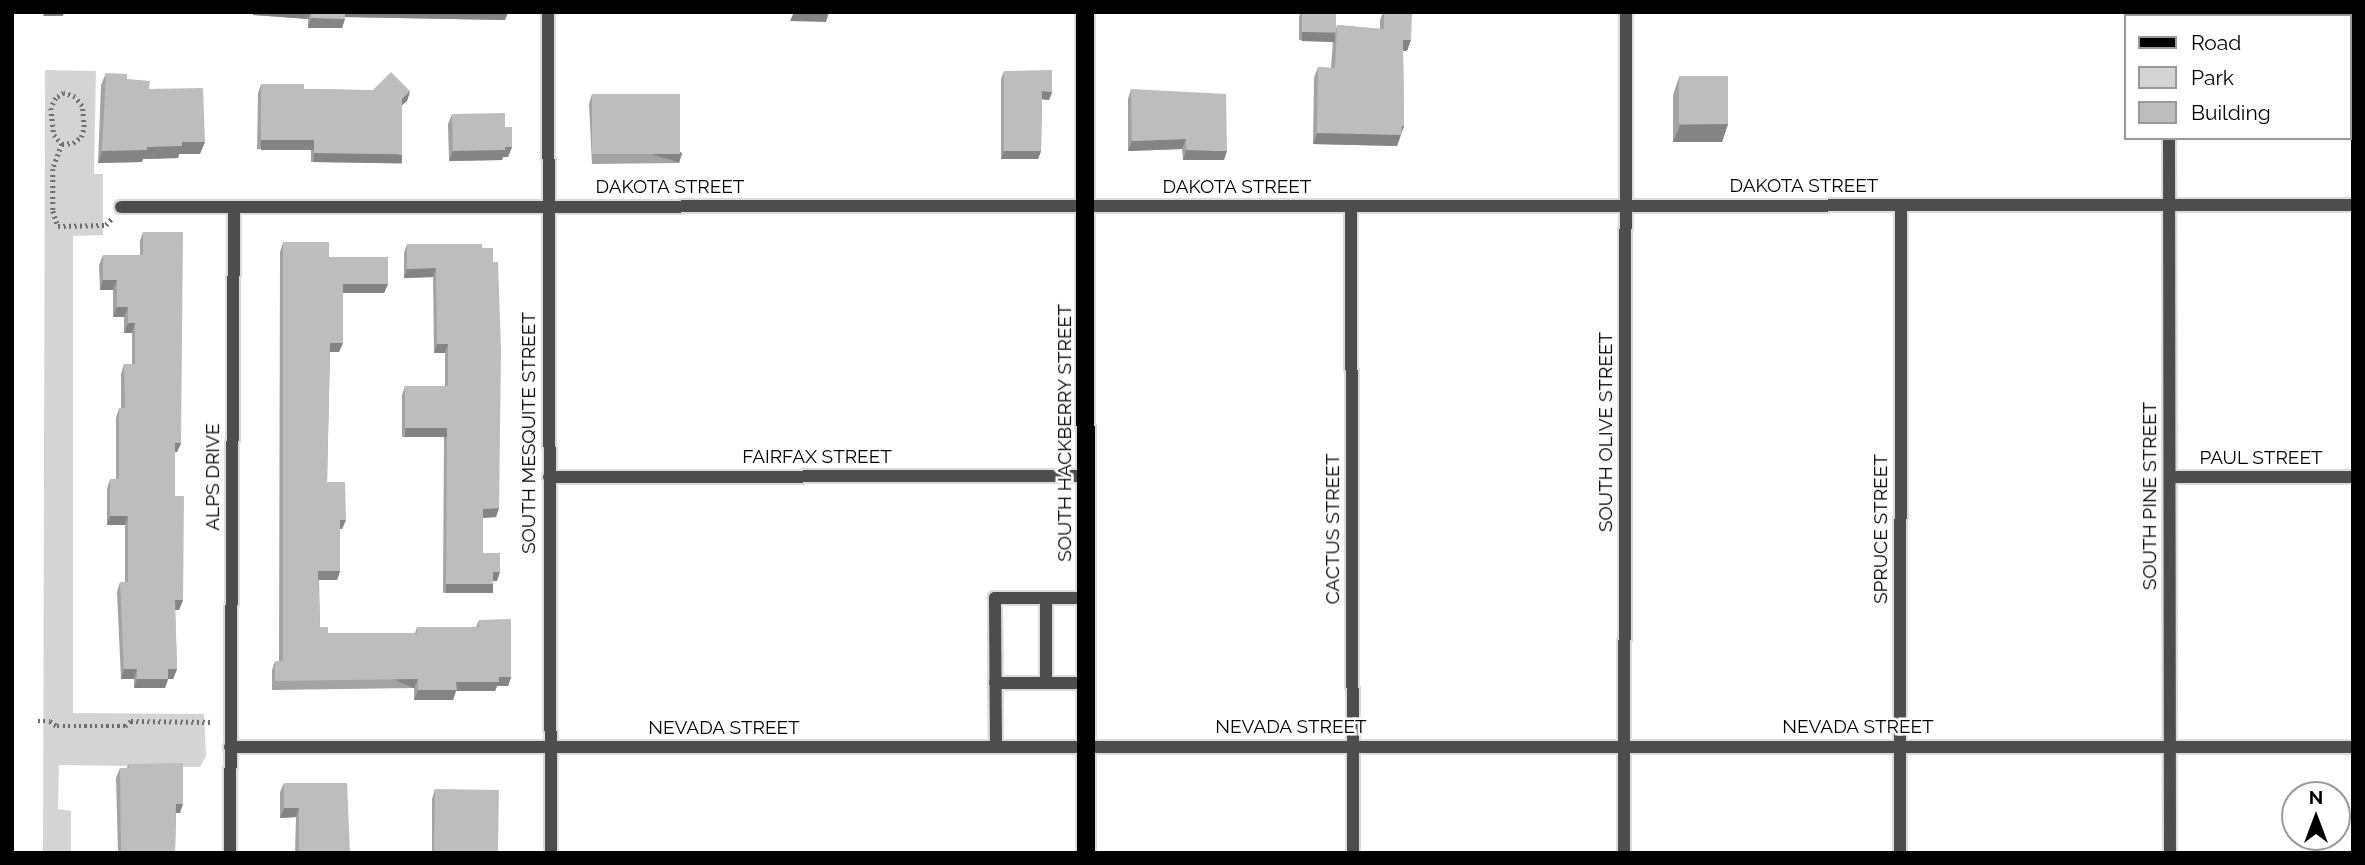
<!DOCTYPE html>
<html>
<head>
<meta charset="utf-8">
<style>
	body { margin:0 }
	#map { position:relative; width:2365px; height:865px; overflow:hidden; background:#fff; font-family:Raleway,sans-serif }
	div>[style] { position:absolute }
	.green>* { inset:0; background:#d4d4d4 }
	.path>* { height:4.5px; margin-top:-2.25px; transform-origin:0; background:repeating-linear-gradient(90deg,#6f6f6f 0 2px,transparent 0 5.5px) }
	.roads { filter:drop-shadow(2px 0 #dbdbdb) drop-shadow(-2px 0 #dbdbdb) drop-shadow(0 2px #dbdbdb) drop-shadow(0 -2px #dbdbdb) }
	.minor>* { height:12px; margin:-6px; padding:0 6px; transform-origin:6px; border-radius:6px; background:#4d4d4d }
	.major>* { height:18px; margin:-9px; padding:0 9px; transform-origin:9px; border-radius:9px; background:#000 }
	.wall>* { inset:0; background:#a3a3a3 }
	.shaded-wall>* { inset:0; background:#848484; transform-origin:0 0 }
	.building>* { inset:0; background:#bdbdbd; transform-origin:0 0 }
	span { translate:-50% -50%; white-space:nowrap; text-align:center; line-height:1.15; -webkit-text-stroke:5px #fff; paint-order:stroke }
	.street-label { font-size:19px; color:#000 }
	.frame { position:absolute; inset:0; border:14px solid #000; pointer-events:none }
	.legend { position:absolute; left:2124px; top:14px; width:228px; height:126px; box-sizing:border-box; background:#fff; border:2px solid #999; margin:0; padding:9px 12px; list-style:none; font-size:21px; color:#000 }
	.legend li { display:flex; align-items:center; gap:14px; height:35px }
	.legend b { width:35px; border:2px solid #999 }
	.north { position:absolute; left:2281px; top:781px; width:70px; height:70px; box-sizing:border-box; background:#fff; border:2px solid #999; border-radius:50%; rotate:0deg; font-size:19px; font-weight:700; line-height:28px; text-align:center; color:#000 }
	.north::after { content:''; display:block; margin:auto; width:24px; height:32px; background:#000; clip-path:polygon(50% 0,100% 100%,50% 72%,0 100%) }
</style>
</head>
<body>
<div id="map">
	<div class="green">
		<div style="clip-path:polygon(45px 70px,96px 71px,94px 174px,103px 174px,103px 235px,73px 236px,73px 713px,204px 714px,206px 756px,200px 767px,59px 765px,58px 809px,71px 811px,71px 853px,43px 853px)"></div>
	</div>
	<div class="path">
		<div style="left:62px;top:144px;width:11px;rotate:-5deg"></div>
		<div style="left:73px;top:143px;width:10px;rotate:-37deg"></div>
		<div style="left:81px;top:137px;width:10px;rotate:-73deg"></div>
		<div style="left:84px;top:127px;width:21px;rotate:-95deg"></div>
		<div style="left:82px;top:106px;width:11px;rotate:-128deg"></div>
		<div style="left:75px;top:97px;width:12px;rotate:-160deg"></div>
		<div style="left:64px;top:93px;width:9px;rotate:148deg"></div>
		<div style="left:56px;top:98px;width:11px;rotate:117deg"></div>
		<div style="left:51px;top:108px;width:27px;rotate:84deg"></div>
		<div style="left:54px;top:135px;width:12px;rotate:48deg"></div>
		<div style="left:62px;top:144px;width:27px;rotate:110deg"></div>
		<div style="left:53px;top:169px;width:42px;rotate:90deg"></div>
		<div style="left:53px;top:211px;width:16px;rotate:72deg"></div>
		<div style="left:58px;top:226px;width:48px;rotate:-1.2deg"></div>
		<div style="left:106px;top:225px;width:8px;rotate:-50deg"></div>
		<div style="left:38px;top:721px;width:12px"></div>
		<div style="left:50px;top:721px;width:9px;rotate:36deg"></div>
		<div style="left:57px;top:726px;width:68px"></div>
		<div style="left:125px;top:726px;width:8px;rotate:-40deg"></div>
		<div style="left:131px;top:721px;width:82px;rotate:0.7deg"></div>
	</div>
	<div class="roads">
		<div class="minor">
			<div style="left:548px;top:12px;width:841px;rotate:89.8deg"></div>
			<div style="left:2169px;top:12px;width:4px;rotate:90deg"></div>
			<div style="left:2169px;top:138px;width:715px;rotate:89.92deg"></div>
			<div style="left:1351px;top:206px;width:647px;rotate:89.82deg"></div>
			<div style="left:121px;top:207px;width:2232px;rotate:-0.05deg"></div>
			<div style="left:549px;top:477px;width:537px;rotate:-0.11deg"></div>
			<div style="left:2170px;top:477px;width:183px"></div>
			<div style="left:1046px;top:598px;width:85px;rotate:90deg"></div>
			<div style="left:995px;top:683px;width:91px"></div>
			<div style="left:230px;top:747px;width:2123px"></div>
			<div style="left:996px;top:747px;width:149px;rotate:-90.4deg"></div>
			<div style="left:995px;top:598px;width:91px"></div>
			<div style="left:230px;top:853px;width:646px;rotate:-89.65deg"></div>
			<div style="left:1624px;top:853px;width:841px;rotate:-89.86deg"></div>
			<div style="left:1900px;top:853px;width:648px;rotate:-89.91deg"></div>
		</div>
		<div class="major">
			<div style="left:1085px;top:12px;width:841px;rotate:89.93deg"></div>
		</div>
	</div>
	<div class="wall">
		<div style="clip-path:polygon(254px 12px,508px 12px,505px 20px,345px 17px,342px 28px,308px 28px,308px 19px,253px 15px)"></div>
		<div style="clip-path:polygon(1301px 12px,1336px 12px,1336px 29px,1337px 25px,1380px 29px,1380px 20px,1383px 12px,1412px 12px,1407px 51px,1403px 51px,1404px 126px,1397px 146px,1313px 144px,1314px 78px,1318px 67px,1331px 68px,1333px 40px,1299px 40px,1299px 17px)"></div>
		<div style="clip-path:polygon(1004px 71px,1052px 92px,1049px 100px,1042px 99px,1041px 151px,1038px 159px,1001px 159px,1001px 79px)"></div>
		<div style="clip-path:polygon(106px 73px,127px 79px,149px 89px,200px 154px,179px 154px,178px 158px,143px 159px,142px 162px,98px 163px,101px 85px)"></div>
		<div style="clip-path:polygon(1679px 77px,1728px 124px,1722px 142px,1673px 142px,1673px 95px)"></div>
		<div style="clip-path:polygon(261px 84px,304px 89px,410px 91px,407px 101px,402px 105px,399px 163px,311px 162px,311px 149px,257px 149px,258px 93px)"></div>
		<div style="clip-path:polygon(1131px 89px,1224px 160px,1183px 160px,1182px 149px,1128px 151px,1128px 99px)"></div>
		<div style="clip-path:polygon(592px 94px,682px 153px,679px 163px,592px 164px,589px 104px)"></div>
		<div style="clip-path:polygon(452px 114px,505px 127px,512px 147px,508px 157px,503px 157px,502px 160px,449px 161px,448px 124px)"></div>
		<div style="clip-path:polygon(143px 232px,181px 443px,177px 452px,175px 452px,175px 496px,183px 600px,179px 610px,175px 610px,177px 669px,173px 679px,168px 679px,165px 688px,134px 688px,134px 679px,121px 679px,117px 592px,120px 582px,125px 582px,125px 525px,107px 525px,107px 489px,110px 479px,116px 479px,116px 418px,119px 408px,121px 408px,121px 374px,124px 364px,132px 364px,132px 333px,124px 333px,124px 317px,113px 317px,113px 290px,100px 290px,99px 265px,103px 255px,140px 255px,140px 241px)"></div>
		<div style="clip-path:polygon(283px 242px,388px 284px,384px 293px,343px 293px,343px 343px,339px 352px,330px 352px,327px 482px,342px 529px,340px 529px,340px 571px,337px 580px,319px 580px,320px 627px,328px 633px,415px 633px,417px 627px,476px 627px,479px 620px,511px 677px,508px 686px,497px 686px,495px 691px,456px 691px,453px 700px,414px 700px,414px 688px,272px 690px,272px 670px,275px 661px,279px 661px,280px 252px)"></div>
		<div style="clip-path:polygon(407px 244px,482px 244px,499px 508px,496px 517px,483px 518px,483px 553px,497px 581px,493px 581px,490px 593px,443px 593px,444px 437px,402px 437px,402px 395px,405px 386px,445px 386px,445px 353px,434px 353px,433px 277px,404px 278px,404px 253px)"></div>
		<div style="clip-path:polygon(128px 764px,180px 813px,176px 813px,175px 853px,118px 853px,116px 778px,120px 768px,127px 768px)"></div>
		<div style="clip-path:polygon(284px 783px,350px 853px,295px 853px,296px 817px,280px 818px,280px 792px)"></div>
		<div style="clip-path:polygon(435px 789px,499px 853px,432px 853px,432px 799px)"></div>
	</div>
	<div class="shaded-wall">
		<div style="clip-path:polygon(45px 12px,64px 12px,63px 16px,43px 16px)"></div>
		<div style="clip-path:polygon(254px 12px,311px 12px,308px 19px,253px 15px)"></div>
		<div style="clip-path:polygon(344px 12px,508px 12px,505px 20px,342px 17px)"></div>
		<div style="clip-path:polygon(794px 12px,829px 12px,826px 22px,790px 21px)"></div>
		<div style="clip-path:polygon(311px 18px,345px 19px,342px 28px,308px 28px)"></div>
		<div style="left:1302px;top:32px;width:33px;height:9px;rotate:2deg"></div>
		<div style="clip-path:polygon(1403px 40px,1411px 40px,1407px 51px,1399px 51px)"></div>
		<div style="clip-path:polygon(410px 91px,407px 101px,399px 108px,402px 99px)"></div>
		<div style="clip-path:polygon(1042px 91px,1052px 92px,1049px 100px,1039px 99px)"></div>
		<div style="clip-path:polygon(1728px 124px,1722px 142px,1673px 142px,1680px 125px)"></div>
		<div style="clip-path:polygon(1404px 126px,1397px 146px,1313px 144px,1317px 133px)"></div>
		<div style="clip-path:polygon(1186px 139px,1182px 149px,1128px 151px,1132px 141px)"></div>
		<div style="left:261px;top:140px;width:53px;height:10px"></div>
		<div style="clip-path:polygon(182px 142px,205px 142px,200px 154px,179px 154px,178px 158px,143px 159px,142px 162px,98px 163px,102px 151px,147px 147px)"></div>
		<div style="clip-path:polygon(505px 147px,512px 147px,508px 157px,503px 157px,502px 160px,449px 161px,453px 151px)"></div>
		<div style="clip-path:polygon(1186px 150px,1227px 151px,1224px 160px,1183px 160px)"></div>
		<div style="clip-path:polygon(1004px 151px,1041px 151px,1038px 159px,1001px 159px)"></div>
		<div style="left:314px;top:153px;width:88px;height:9px;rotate:1deg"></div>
		<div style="left:682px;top:153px;width:10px;height:87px;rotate:107deg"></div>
		<div style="clip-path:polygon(436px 268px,433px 277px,404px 278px,407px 269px)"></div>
		<div style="clip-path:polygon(103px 280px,117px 280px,113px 290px,100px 290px)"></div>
		<div style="clip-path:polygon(343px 284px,388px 284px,384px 293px,339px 293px)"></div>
		<div style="clip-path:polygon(117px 307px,128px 307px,124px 317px,113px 317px)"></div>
		<div style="clip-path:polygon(128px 323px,135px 323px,132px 333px,124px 333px)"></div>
		<div style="clip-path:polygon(330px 343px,343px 343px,339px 352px,327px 352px)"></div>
		<div style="clip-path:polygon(437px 344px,448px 344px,445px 353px,434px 353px)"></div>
		<div style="left:405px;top:428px;width:42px;height:9px"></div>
		<div style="clip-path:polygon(175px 443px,181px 443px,177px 452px,171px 452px)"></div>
		<div style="clip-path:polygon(499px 508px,496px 517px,480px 518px,483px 509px)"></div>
		<div style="clip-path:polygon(110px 516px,128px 516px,125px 525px,107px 525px)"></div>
		<div style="clip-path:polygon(340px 520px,346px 520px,342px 529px,337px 529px)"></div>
		<div style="clip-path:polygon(318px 571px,340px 571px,337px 580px,315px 580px)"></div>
		<div style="clip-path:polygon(493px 572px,500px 572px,497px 581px,490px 581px)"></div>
		<div style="left:446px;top:584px;width:47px;height:9px"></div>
		<div style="clip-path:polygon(175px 600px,183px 600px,179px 610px,171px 610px)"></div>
		<div style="clip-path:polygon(124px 669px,137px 669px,134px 679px,121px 679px)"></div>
		<div style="clip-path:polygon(168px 669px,177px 669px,173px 679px,168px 679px,165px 688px,134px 688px,137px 679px)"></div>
		<div style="clip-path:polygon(499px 677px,511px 677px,508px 686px,497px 686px,495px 691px,456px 691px,453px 700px,414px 700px,418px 690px,456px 682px)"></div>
		<div style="left:418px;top:679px;width:10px;height:143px;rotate:114deg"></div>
		<div style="clip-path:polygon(176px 804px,183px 804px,180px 813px,173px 813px)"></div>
		<div style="clip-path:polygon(284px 808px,299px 808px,296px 817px,280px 818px)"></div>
	</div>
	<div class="building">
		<div style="clip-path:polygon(311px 12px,345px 12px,345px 19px,311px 18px)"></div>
		<div style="left:1302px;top:12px;width:34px;height:20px"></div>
		<div style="clip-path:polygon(1384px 12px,1412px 12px,1411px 40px,1403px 40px,1404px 126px,1402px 126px,1401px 135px,1317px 133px,1318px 67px,1335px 68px,1337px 25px,1384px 29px)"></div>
		<div style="clip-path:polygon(1052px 70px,1052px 92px,1042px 91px,1041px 151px,1004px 151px,1004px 71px)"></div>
		<div style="clip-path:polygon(391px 72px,410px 91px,402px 99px,402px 154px,314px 153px,314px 140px,261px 140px,261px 84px,304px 84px,304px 89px,373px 90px)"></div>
		<div style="clip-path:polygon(106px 73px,127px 74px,127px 79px,150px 81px,149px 89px,203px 88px,205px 142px,182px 142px,182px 146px,147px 147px,147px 150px,102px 151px)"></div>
		<div style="left:1728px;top:76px;width:48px;height:49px;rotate:90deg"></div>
		<div style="clip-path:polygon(1131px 89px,1226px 94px,1227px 151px,1186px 150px,1186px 139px,1132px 141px)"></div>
		<div style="left:592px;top:94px;width:88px;height:60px"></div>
		<div style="clip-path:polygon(505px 113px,505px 127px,512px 127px,512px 147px,505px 147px,505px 150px,453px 151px,452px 114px)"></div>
		<div style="clip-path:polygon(143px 232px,183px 232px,181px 443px,175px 443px,175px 496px,184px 496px,183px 600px,175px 600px,177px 669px,168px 669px,168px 679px,137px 679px,137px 669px,124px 669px,120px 582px,128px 582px,128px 516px,110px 516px,110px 479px,119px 479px,119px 408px,125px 408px,124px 364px,135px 364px,135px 323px,128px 323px,128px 307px,117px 307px,117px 280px,103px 280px,103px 255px,143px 255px)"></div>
		<div style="clip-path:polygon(283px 242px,329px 242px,329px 257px,388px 257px,388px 284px,343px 284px,343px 343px,330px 343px,327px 482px,345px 482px,346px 520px,340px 520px,340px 571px,318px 571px,320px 627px,328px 627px,328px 633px,417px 633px,417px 627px,479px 627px,479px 620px,511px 619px,511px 677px,499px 677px,499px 682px,456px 682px,457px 690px,418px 690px,418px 679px,275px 681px,275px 661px,283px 661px)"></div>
		<div style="clip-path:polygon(407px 244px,482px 244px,482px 248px,493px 248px,493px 262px,498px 262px,501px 350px,499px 508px,483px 509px,483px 553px,500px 553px,500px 572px,493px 572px,493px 584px,446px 584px,447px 428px,405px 428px,405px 386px,448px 386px,448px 344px,437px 344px,436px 268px,407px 269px)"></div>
		<div style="clip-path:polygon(183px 763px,183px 804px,176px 804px,175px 853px,121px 853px,120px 768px,129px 768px,128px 764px)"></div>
		<div style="clip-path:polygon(284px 783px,347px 783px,350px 853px,299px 853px,299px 808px,284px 808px)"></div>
		<div style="left:435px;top:789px;width:64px;height:64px;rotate:1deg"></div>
	</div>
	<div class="street-label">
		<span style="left:1804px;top:186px">DAKOTA STREET</span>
		<span style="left:670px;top:187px">DAKOTA STREET</span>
		<span style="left:1237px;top:187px">DAKOTA STREET</span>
		<span style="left:1606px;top:432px;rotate:-90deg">SOUTH OLIVE STREET</span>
		<span style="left:529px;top:433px;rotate:-90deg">SOUTH MESQUITE STREET</span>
		<span style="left:1065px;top:433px;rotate:-90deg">SOUTH HACKBERRY STREET</span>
		<span style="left:817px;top:457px">FAIRFAX STREET</span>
		<span style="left:2261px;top:458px">PAUL STREET</span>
		<span style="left:213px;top:477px;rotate:-90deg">ALPS DRIVE</span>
		<span style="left:2150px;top:496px;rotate:-90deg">SOUTH PINE STREET</span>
		<span style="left:1333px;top:529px;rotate:-90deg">CACTUS STREET</span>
		<span style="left:1881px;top:529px;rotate:-90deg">SPRUCE STREET</span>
		<span style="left:1291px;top:727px">NEVADA STREET</span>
		<span style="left:1858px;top:727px">NEVADA STREET</span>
		<span style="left:724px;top:728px">NEVADA STREET</span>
	</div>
	<div class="frame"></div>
	<ul class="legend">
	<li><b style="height:9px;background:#000"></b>Road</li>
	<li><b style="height:19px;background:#d4d4d4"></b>Park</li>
	<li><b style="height:19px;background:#bdbdbd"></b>Building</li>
	</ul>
	<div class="north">N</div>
</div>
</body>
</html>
